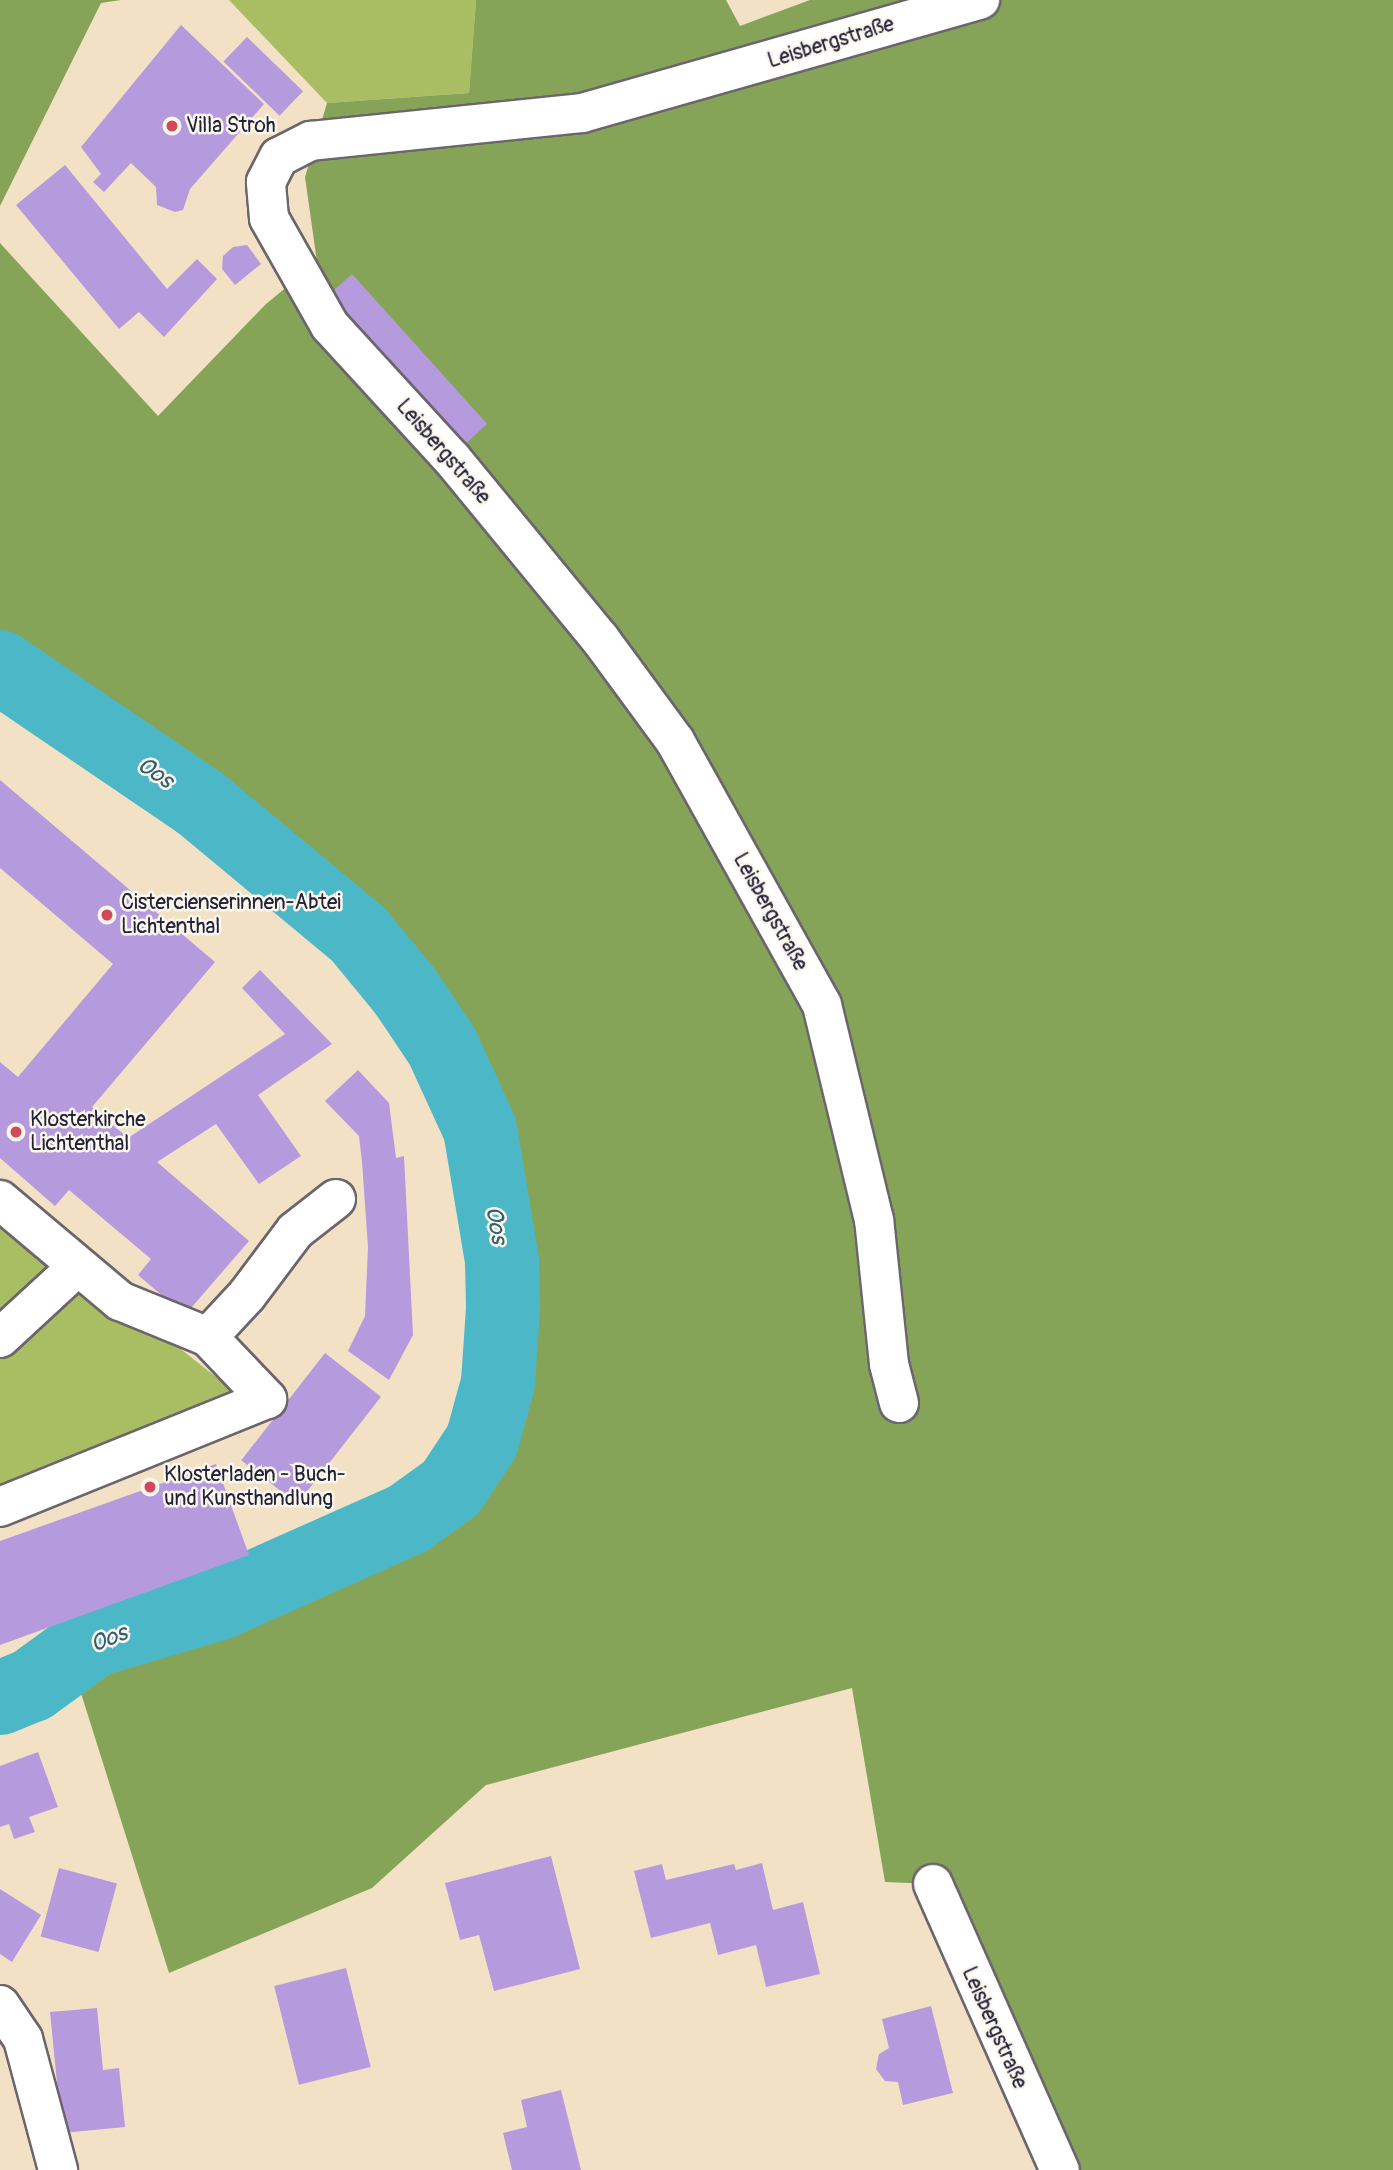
<!DOCTYPE html>
<html>
<head>
<meta charset="utf-8">
<style>
	body { margin:0 }
	#map { position:relative; width:1393px; height:2170px; overflow:hidden; background:#f3e1c6; font-family:Pangolin,sans-serif }
	div>[style] { position:absolute }
	.green>* { inset:0; background:#a9bd62 }
	.forest>* { inset:0; background:#86a458 }
	.river>* { height:74px; margin:-37px; padding:0 37px; transform-origin:37px; border-radius:37px; background:#4cb8c7 }
	.building>* { inset:0; background:#b69ade; transform-origin:0 0 }
	.roads { filter:drop-shadow(2px 0 #6b656c) drop-shadow(-2px 0 #6b656c) drop-shadow(0 2px #6b656c) drop-shadow(0 -2px #6b656c) }
	.minor>* { height:38px; margin:-19px; padding:0 19px; transform-origin:19px; border-radius:19px; background:#fff }
	.dots>* { width:19px; height:19px; translate:-50% -50%; box-sizing:border-box; border:4px solid #fbf7ec; border-radius:50% }
	span { translate:-50% -50%; white-space:nowrap; text-align:center; line-height:1.15; -webkit-text-stroke:5px #fbf7ec; paint-order:stroke }
	.street-label { font-size:21px; color:#22223b }
	.poi-label { font-size:21px; color:#22223b }
	.left { translate:0 -50%; text-align:left }
	.water-label { font-size:23px; color:#335e73; font-style:italic }
</style>
</head>
<body>
<div id="map">
	<div class="green">
		<div style="clip-path:polygon(229px 0,476px 0,469px 93px,327px 103px)"></div>
		<div style="clip-path:polygon(0 1200px,120px 1301px,245px 1400px,0 1497px)"></div>
	</div>
	<div class="forest">
		<div style="clip-path:polygon(0 0,121px 0,101px 3px,0 206px)"></div>
		<div style="clip-path:polygon(476px 0,726px 0,740px 26px,810px 0,1393px 0,1393px 2170px,1060px 2170px,933px 1884px,885px 1882px,852px 1688px,486px 1785px,372px 1888px,169px 1973px,80px 1690px,0 1717px,0 1659px,371px 1524px,438px 1482px,474px 1428px,491px 1327px,470px 1148px,427px 1050px,350px 946px,52px 718px,0 684px,0 243px,158px 416px,266px 304px,317px 262px,305px 177px,327px 103px,469px 93px)"></div>
	</div>
	<div class="river">
		<div style="left:0;top:667px;width:240px;rotate:34.2deg"></div>
		<div style="left:199px;top:802px;width:207px;rotate:39.7deg"></div>
		<div style="left:358px;top:934px;width:74px;rotate:50.5deg"></div>
		<div style="left:405px;top:991px;width:66px;rotate:56.1deg"></div>
		<div style="left:442px;top:1046px;width:91px;rotate:65.4deg"></div>
		<div style="left:480px;top:1129px;width:133px;rotate:80.5deg"></div>
		<div style="left:502px;top:1260px;width:49px;rotate:88.8deg"></div>
		<div style="left:503px;top:1309px;width:74px;rotate:93.9deg"></div>
		<div style="left:498px;top:1383px;width:60px;rotate:105.4deg"></div>
		<div style="left:482px;top:1441px;width:56px;rotate:123.4deg"></div>
		<div style="left:451px;top:1488px;width:53px;rotate:144.2deg"></div>
		<div style="left:408px;top:1519px;width:209px;rotate:156deg"></div>
		<div style="left:217px;top:1604px;width:128px;rotate:163.7deg"></div>
		<div style="left:94px;top:1640px;width:77px;rotate:144deg"></div>
		<div style="left:32px;top:1685px;width:35px;rotate:158deg"></div>
	</div>
	<div class="building">
		<div style="clip-path:polygon(181px 25px,264px 104px,190px 189px,183px 210px,175px 212px,157px 205px,156px 187px,131px 163px,104px 192px,93px 182px,101px 174px,81px 147px)"></div>
		<div style="left:247px;top:37px;width:78px;height:34px;rotate:44deg"></div>
		<div style="clip-path:polygon(65px 165px,167px 289px,197px 259px,217px 279px,164px 337px,139px 312px,119px 329px,16px 205px)"></div>
		<div style="clip-path:polygon(247px 245px,261px 264px,235px 285px,222px 269px,223px 256px,233px 247px)"></div>
		<div style="left:352px;top:274px;width:202px;height:35px;rotate:48deg"></div>
		<div style="clip-path:polygon(0 780px,215px 962px,92px 1107px,128px 1138px,285px 1034px,242px 988px,260px 970px,332px 1044px,258px 1095px,301px 1156px,259px 1184px,216px 1124px,157px 1162px,249px 1241px,185px 1315px,138px 1275px,151px 1259px,69px 1190px,55px 1206px,0 1158px,0 1062px,18px 1077px,113px 964px,0 868px)"></div>
		<div style="clip-path:polygon(358px 1070px,389px 1103px,396px 1158px,404px 1156px,413px 1335px,389px 1380px,348px 1351px,365px 1316px,368px 1247px,362px 1162px,359px 1136px,325px 1101px)"></div>
		<div style="left:325px;top:1353px;width:71px;height:136px;rotate:38deg"></div>
		<div style="clip-path:polygon(216px 1464px,249px 1555px,0 1645px,0 1541px)"></div>
		<div style="clip-path:polygon(38px 1752px,58px 1807px,29px 1817px,35px 1832px,14px 1839px,9px 1824px,0 1827px,0 1766px)"></div>
		<div style="clip-path:polygon(551px 1856px,580px 1969px,494px 1991px,479px 1935px,460px 1940px,445px 1883px)"></div>
		<div style="clip-path:polygon(762px 1863px,773px 1910px,803px 1902px,820px 1974px,766px 1987px,756px 1945px,718px 1955px,710px 1923px,651px 1938px,634px 1871px,662px 1864px,666px 1880px,734px 1864px,736px 1870px)"></div>
		<div style="left:59px;top:1868px;width:60px;height:71px;rotate:15deg"></div>
		<div style="clip-path:polygon(0 1889px,41px 1915px,12px 1962px,0 1954px)"></div>
		<div style="left:346px;top:1968px;width:102px;height:74px;rotate:76deg"></div>
		<div style="clip-path:polygon(931px 2006px,953px 2093px,903px 2105px,898px 2082px,885px 2081px,876px 2069px,879px 2054px,889px 2048px,882px 2019px)"></div>
		<div style="clip-path:polygon(97px 2008px,103px 2070px,119px 2068px,125px 2127px,62px 2133px,50px 2012px)"></div>
		<div style="clip-path:polygon(561px 2090px,581px 2170px,512px 2170px,503px 2133px,527px 2127px,521px 2100px)"></div>
	</div>
	<div class="roads">
		<div class="minor">
			<div style="left:0;top:1200px;width:157px;rotate:40.1deg"></div>
			<div style="left:120px;top:1301px;width:95px;rotate:22.2deg"></div>
			<div style="left:208px;top:1337px;width:86px;rotate:46.4deg"></div>
			<div style="left:267px;top:1399px;width:288px;rotate:158deg"></div>
			<div style="left:208px;top:1337px;width:57px;rotate:-47.1deg"></div>
			<div style="left:247px;top:1295px;width:80px;rotate:-53.1deg"></div>
			<div style="left:295px;top:1231px;width:52px;rotate:-38deg"></div>
			<div style="left:0;top:1338px;width:106px;rotate:-42.7deg"></div>
			<div style="left:899px;top:1403px;width:40px;rotate:-104.4deg"></div>
			<div style="left:889px;top:1364px;width:145px;rotate:-95.9deg"></div>
			<div style="left:874px;top:1220px;width:221px;rotate:-103.6deg"></div>
			<div style="left:822px;top:1005px;width:302px;rotate:-119.1deg"></div>
			<div style="left:675px;top:741px;width:127px;rotate:-126.3deg"></div>
			<div style="left:600px;top:639px;width:233px;rotate:-129.4deg"></div>
			<div style="left:452px;top:459px;width:180px;rotate:-132.5deg"></div>
			<div style="left:330px;top:326px;width:124px;rotate:-119.5deg"></div>
			<div style="left:269px;top:218px;width:36px;rotate:-95deg"></div>
			<div style="left:266px;top:182px;width:28px;rotate:-63deg"></div>
			<div style="left:279px;top:157px;width:36px;rotate:-27deg"></div>
			<div style="left:311px;top:141px;width:272px;rotate:-5.9deg"></div>
			<div style="left:582px;top:113px;width:414px;rotate:-15.9deg"></div>
			<div style="left:933px;top:1884px;width:313px;rotate:66.1deg"></div>
			<div style="left:0;top:2005px;width:41px;rotate:55.9deg"></div>
			<div style="left:23px;top:2039px;width:136px;rotate:75deg"></div>
		</div>
	</div>
	<div class="dots">
		<div style="left:172px;top:126px;background:#d1495b"></div>
		<div style="left:107px;top:915px;background:#d1495b"></div>
		<div style="left:16px;top:1132px;background:#d1495b"></div>
		<div style="left:150px;top:1487px;background:#d1495b"></div>
	</div>
	<div class="street-label">
		<span style="left:831px;top:43px;rotate:-17deg">Leisbergstraße</span>
		<span style="left:443px;top:452px;rotate:49deg">Leisbergstraße</span>
		<span style="left:770px;top:912px;rotate:61deg">Leisbergstraße</span>
		<span style="left:994px;top:2028px;rotate:66deg">Leisbergstraße</span>
	</div>
	<div class="poi-label">
		<span class="left" style="left:186px;top:126px">Villa Stroh</span>
		<span class="left" style="left:121px;top:915px">Cistercienserinnen-Abtei<br>Lichtenthal</span>
		<span class="left" style="left:30px;top:1132px">Klosterkirche<br>Lichtenthal</span>
		<span class="left" style="left:164px;top:1487px">Klosterladen - Buch-<br>und Kunsthandlung</span>
	</div>
	<div class="water-label">
		<span style="left:155px;top:773px;rotate:34deg">Oos</span>
		<span style="left:496px;top:1225px;rotate:80deg">Oos</span>
		<span style="left:109px;top:1639px;rotate:-22deg">Oos</span>
	</div>
</div>
</body>
</html>
